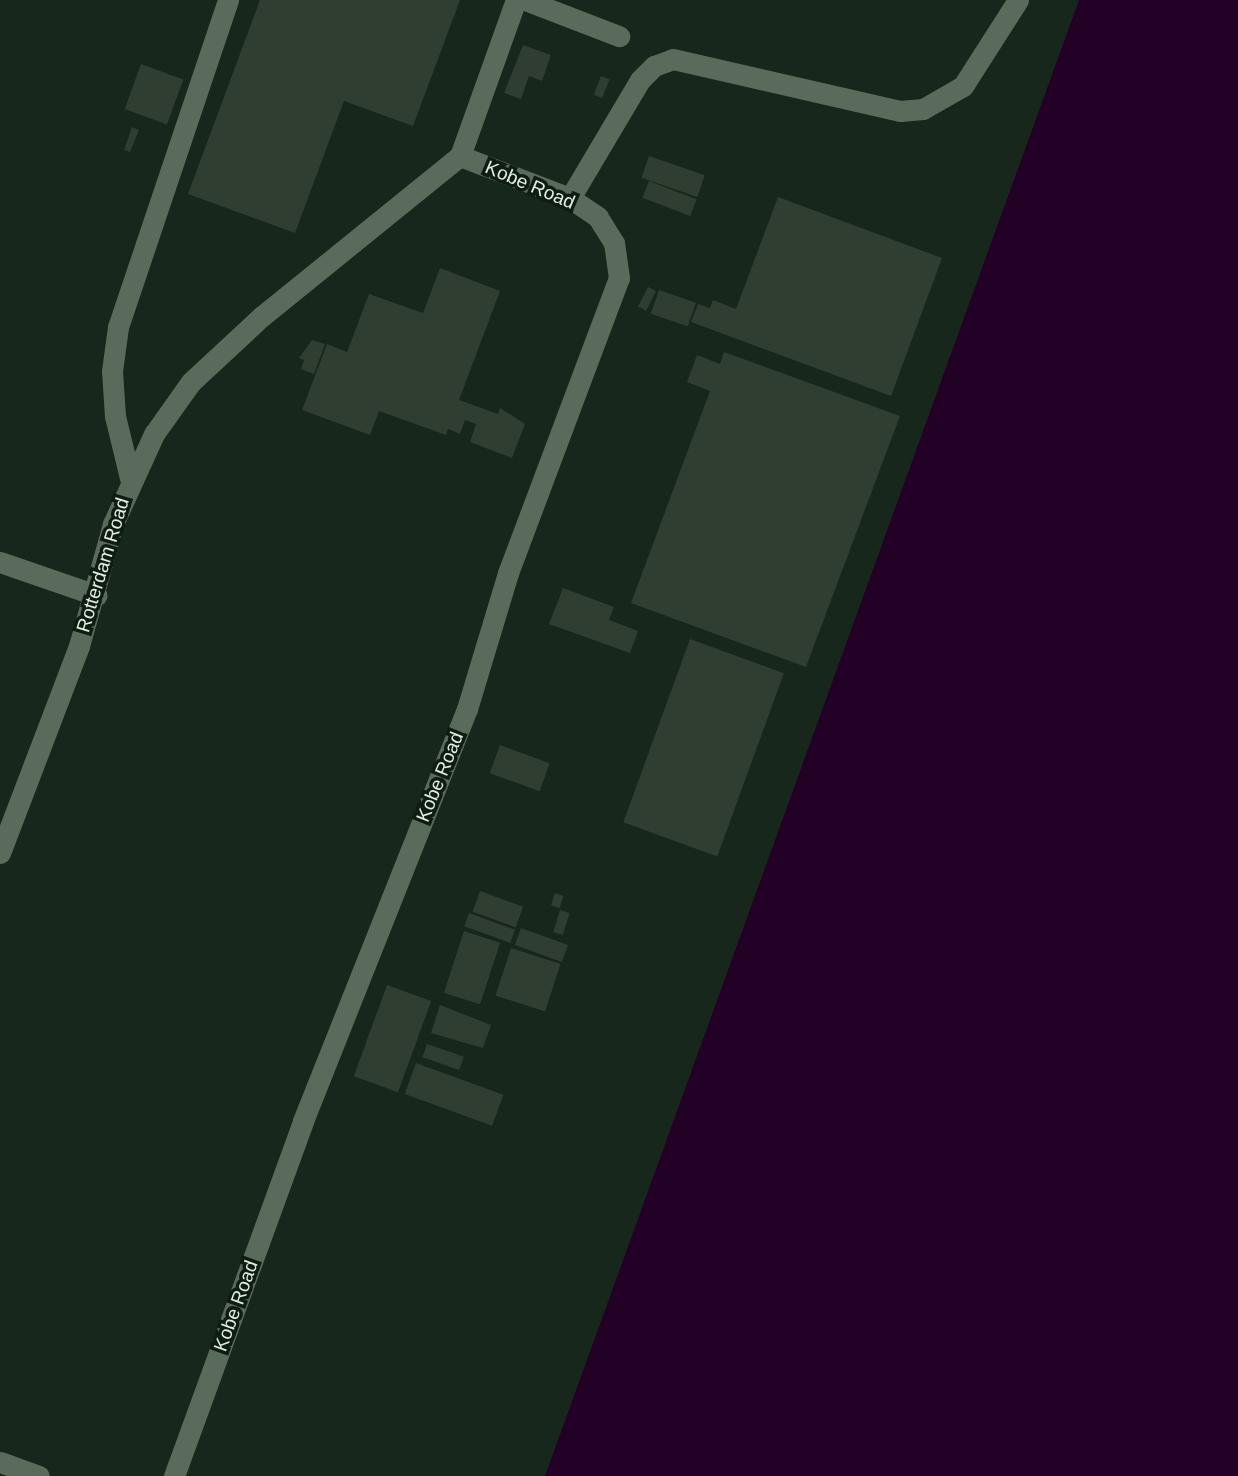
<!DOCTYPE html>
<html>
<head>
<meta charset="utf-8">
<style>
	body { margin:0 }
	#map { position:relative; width:1238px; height:1476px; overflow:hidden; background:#18271b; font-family:Arial,sans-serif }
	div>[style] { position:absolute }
	.water>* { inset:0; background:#230025 }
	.building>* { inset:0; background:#2f3e31; transform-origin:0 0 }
	.minor>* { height:21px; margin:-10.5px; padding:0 10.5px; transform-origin:10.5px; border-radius:10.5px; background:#5a6b5c }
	span { translate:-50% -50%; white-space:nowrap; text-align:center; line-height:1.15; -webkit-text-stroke:7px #0f1d11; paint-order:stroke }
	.street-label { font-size:19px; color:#e2ece4 }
</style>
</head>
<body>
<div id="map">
	<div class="water">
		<div style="clip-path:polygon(1079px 0,1238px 0,1238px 1476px,545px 1476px)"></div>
	</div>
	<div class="building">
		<div style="clip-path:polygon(260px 0,460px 0,413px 126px,344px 101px,295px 233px,188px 194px)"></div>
		<div style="clip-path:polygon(523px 45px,551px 55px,542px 81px,529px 76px,521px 99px,504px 93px)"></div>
		<div style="left:141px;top:64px;width:45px;height:48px;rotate:20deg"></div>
		<div style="left:601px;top:76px;width:9px;height:20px;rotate:21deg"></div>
		<div style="clip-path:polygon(132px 127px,139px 130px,130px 152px,124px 150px)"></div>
		<div style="left:649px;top:156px;width:59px;height:23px;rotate:19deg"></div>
		<div style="left:649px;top:181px;width:51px;height:18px;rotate:21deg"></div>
		<div style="clip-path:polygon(778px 197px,942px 258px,891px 396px,691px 322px,698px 304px,710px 308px,713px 300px,736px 309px)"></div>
		<div style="clip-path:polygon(440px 268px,500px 291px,459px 400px,498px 414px,500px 408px,525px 424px,512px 458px,470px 442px,476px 424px,465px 420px,460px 434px,448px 429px,446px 435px,379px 411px,370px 435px,302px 410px,327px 344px,347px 352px,369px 294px,423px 313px)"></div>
		<div style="left:648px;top:287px;width:9px;height:22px;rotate:27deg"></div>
		<div style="left:659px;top:290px;width:39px;height:25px;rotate:19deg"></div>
		<div style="clip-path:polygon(312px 340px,325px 344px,314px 374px,301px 369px,304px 360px,299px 358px)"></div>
		<div style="clip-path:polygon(724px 352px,900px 416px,806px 667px,631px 603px,710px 391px,687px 382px,697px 355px,720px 364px)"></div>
		<div style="clip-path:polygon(563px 588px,614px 607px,609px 620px,638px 631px,630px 653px,549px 624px)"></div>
		<div style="left:690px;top:639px;width:100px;height:195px;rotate:20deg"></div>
		<div style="left:500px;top:745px;width:53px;height:30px;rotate:20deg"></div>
		<div style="left:480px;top:891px;width:46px;height:22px;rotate:20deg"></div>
		<div style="left:555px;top:893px;width:9px;height:13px;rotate:18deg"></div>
		<div style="left:560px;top:910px;width:10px;height:23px;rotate:17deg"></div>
		<div style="left:469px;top:913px;width:49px;height:14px;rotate:20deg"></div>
		<div style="left:521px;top:928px;width:50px;height:18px;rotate:20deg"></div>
		<div style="left:464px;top:931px;width:38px;height:65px;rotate:18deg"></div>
		<div style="left:511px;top:948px;width:52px;height:50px;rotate:18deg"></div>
		<div style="left:387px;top:985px;width:47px;height:97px;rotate:20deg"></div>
		<div style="clip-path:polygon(440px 1005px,491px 1025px,483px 1048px,431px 1033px)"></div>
		<div style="left:427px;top:1044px;width:39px;height:14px;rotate:19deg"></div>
		<div style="left:416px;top:1063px;width:93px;height:33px;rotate:20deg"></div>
	</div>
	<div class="minor">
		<div style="left:525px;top:0;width:101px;rotate:21deg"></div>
		<div style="left:570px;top:198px;width:137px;rotate:-59.3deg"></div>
		<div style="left:640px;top:80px;width:20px;rotate:-45deg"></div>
		<div style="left:654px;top:66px;width:20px;rotate:-20deg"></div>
		<div style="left:673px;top:59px;width:233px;rotate:12.9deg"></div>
		<div style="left:900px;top:111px;width:23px;rotate:-5deg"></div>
		<div style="left:923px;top:109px;width:46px;rotate:-29.9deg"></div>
		<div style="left:963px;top:86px;width:102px;rotate:-57.4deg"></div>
		<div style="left:130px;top:478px;width:64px;rotate:-103.6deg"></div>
		<div style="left:115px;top:416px;width:45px;rotate:-93.8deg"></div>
		<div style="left:112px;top:371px;width:44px;rotate:-82.2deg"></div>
		<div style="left:118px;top:327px;width:345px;rotate:-71.4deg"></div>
		<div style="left:0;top:562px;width:102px;rotate:19deg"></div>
		<div style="left:0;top:853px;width:222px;rotate:-69.1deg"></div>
		<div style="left:79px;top:646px;width:127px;rotate:-74.4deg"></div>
		<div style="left:113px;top:524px;width:99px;rotate:-65.5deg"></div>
		<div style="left:154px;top:434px;width:64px;rotate:-54.6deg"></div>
		<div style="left:191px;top:382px;width:96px;rotate:-42.9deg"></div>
		<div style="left:261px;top:317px;width:256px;rotate:-39deg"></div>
		<div style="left:460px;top:156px;width:166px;rotate:-70.3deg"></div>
		<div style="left:0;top:1462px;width:41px;rotate:19.7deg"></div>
		<div style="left:174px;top:1476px;width:378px;rotate:-70deg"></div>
		<div style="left:303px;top:1121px;width:443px;rotate:-68.3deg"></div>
		<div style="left:467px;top:709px;width:142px;rotate:-73.2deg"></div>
		<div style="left:508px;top:573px;width:315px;rotate:-69.4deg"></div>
		<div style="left:619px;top:278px;width:35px;rotate:-98deg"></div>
		<div style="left:614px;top:243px;width:31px;rotate:-122deg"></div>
		<div style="left:598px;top:217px;width:34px;rotate:-146deg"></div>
		<div style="left:570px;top:198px;width:118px;rotate:-159.1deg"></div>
	</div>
	<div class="street-label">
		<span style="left:530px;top:185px;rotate:23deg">Kobe Road</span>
		<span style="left:103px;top:565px;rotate:-73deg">Rotterdam Road</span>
		<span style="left:440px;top:777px;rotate:-68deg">Kobe Road</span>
		<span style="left:236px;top:1306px;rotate:-70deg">Kobe Road</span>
	</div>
</div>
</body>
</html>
